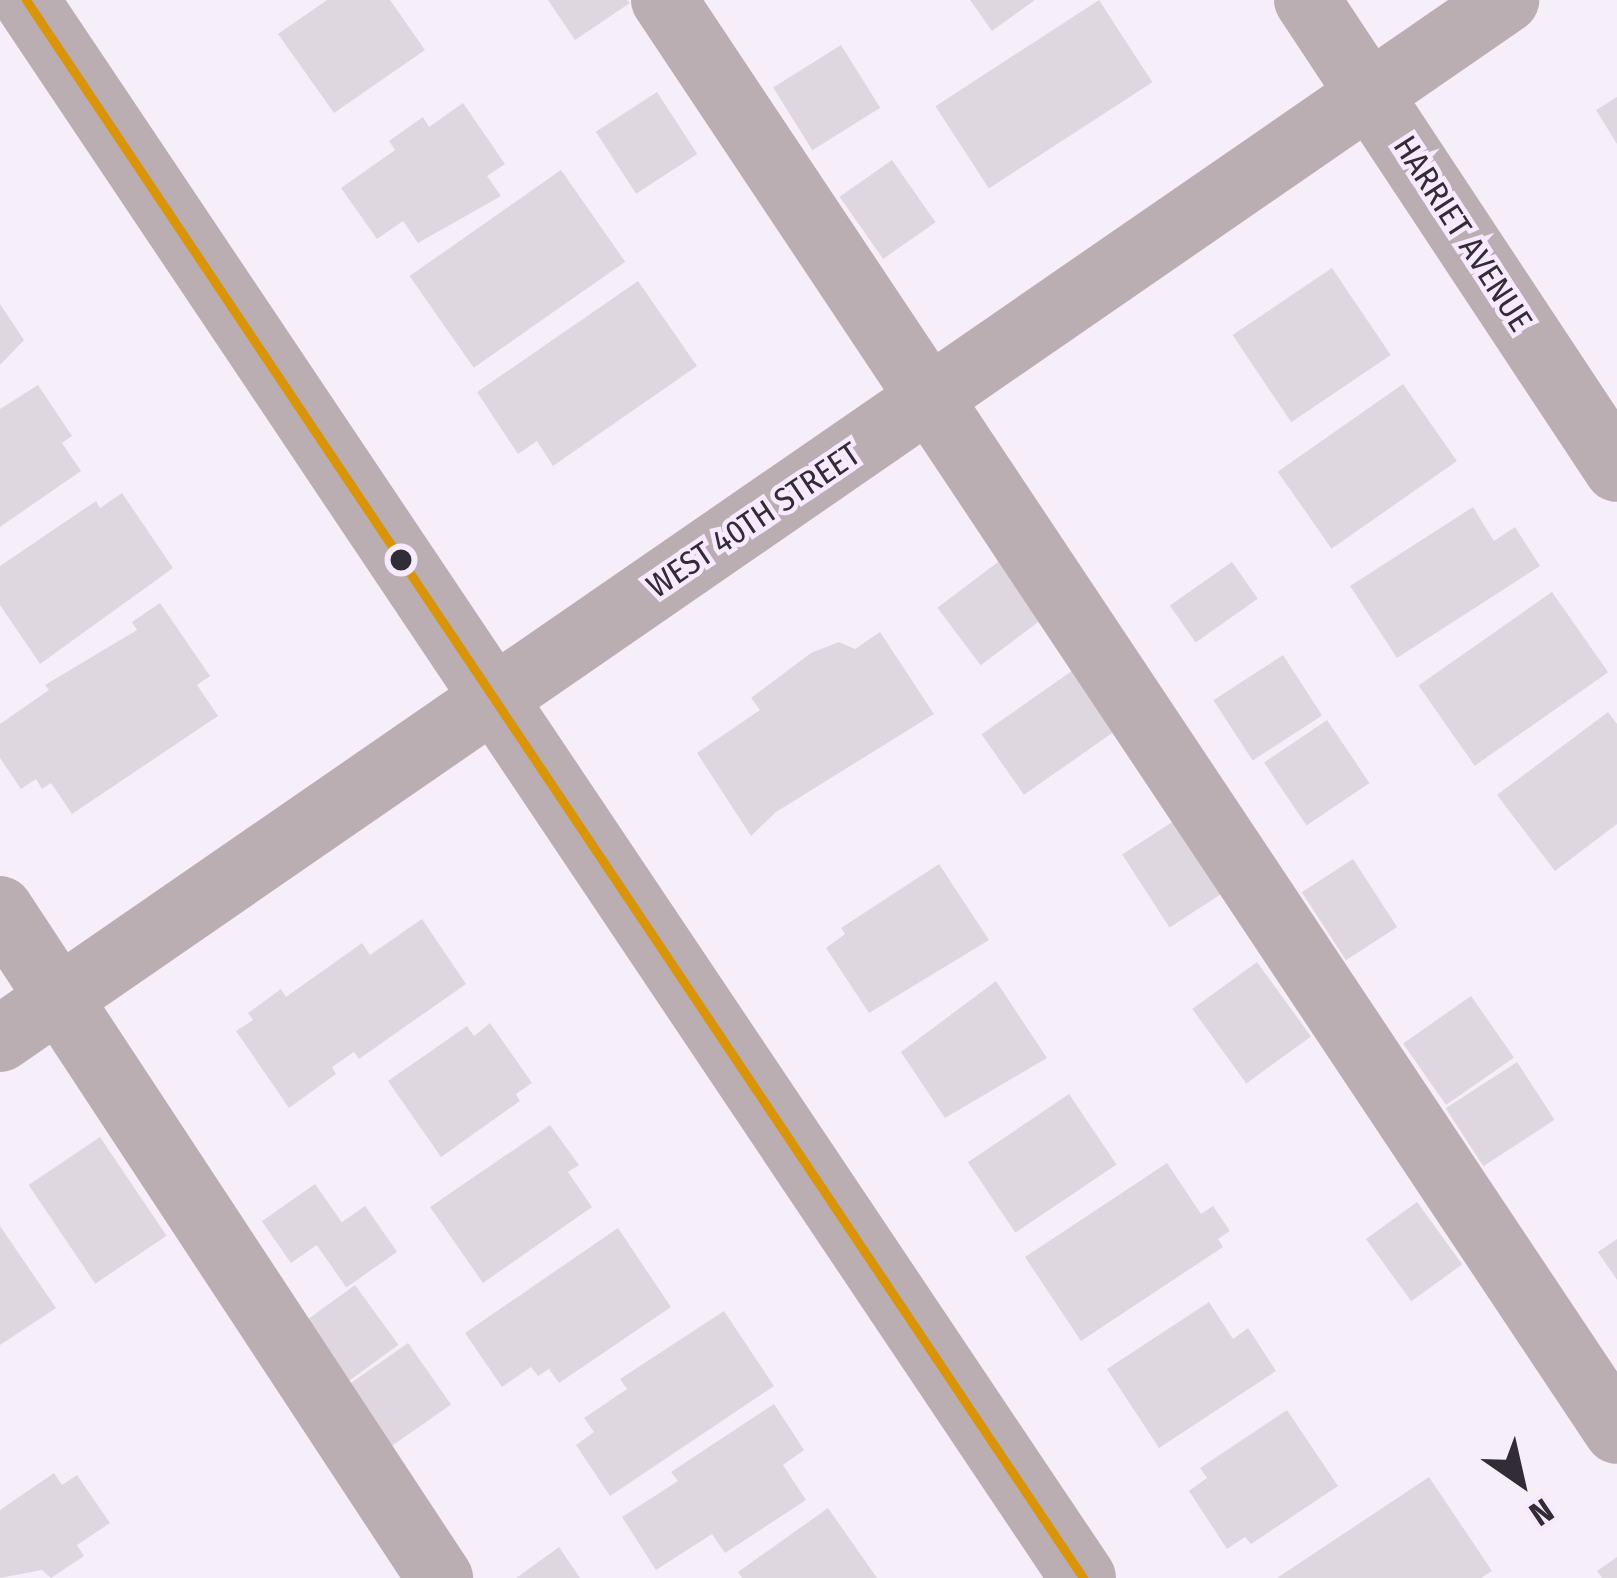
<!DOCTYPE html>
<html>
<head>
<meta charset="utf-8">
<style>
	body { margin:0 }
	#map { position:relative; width:1617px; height:1578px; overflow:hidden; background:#f6effa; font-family:"Fira Sans Condensed",sans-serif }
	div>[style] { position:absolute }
	.building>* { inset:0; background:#dfd7e0; transform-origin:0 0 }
	.minor>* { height:66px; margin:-33px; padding:0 33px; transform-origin:33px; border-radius:33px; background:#bbaeb3 }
	.bus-1>* { height:9px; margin:-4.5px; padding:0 4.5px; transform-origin:4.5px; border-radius:4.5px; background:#d99408 }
	.dots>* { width:33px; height:33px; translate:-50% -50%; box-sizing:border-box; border:6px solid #f7eaff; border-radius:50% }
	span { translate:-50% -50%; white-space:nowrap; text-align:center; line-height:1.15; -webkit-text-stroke:9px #f7eaff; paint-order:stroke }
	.street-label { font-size:33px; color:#322c36 }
	.north { position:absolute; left:1461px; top:1422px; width:120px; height:120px; -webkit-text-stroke:9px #f7eaff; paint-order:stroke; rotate:146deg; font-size:33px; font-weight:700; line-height:48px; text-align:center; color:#322c36 }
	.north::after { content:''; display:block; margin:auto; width:42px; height:54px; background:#322c36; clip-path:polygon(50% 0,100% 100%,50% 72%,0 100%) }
</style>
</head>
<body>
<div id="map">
	<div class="building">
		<div style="clip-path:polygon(327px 0,390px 0,425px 50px,334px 113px,278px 34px)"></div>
		<div style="clip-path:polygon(548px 0,627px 0,630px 3px,575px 40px)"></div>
		<div style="clip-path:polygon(970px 0,1035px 0,992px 31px)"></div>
		<div style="left:1099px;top:0;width:98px;height:195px;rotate:57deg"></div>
		<div style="left:841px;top:45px;width:74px;height:80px;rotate:58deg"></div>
		<div style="left:657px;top:92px;width:74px;height:73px;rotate:57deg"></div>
		<div style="clip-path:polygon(1617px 97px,1617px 144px,1596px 110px)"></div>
		<div style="clip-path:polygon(463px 103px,505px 164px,487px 176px,501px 196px,418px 243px,403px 221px,377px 239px,341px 188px,395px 150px,389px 141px,423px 117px,429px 127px)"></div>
		<div style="left:892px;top:160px;width:76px;height:64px;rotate:55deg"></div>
		<div style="left:561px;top:170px;width:112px;height:185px;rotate:55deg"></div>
		<div style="left:1332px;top:268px;width:105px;height:120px;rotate:56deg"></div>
		<div style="clip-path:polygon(638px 281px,697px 366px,553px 466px,537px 441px,518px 454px,477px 392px)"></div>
		<div style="clip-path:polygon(0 304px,24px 340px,0 365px)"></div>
		<div style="left:1403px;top:384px;width:94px;height:153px;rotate:55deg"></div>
		<div style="clip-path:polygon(38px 385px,72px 436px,62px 443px,81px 471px,0 527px,0 409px)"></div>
		<div style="clip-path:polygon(122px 493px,173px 568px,40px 664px,0 605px,0 566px,96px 501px,100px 508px)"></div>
		<div style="clip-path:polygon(1473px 507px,1494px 541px,1515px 527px,1540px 566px,1397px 658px,1350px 586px)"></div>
		<div style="left:1010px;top:553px;width:72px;height:91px;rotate:53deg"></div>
		<div style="left:1232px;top:562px;width:45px;height:76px;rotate:55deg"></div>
		<div style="left:1552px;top:592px;width:98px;height:163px;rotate:55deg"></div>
		<div style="clip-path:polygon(160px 603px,210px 676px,197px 685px,218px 716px,72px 814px,51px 783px,42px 789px,36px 779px,21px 789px,0 758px,0 724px,49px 690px,45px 685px,137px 630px,132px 622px)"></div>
		<div style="clip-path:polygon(880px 632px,934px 714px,776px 812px,751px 836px,697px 753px,760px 710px,751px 698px,811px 653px,839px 642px,855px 649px)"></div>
		<div style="left:1283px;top:655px;width:72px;height:83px;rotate:57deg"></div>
		<div style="left:1079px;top:666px;width:74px;height:119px;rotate:55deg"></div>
		<div style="clip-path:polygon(1608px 712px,1617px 724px,1617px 824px,1555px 871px,1497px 795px)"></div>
		<div style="left:1327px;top:720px;width:76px;height:76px;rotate:56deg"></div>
		<div style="left:1180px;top:817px;width:87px;height:69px;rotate:57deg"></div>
		<div style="left:1353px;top:859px;width:81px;height:61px;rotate:57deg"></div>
		<div style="clip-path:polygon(939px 864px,989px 940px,869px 1013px,826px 948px,845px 934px,841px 928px)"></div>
		<div style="clip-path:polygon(422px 919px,466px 984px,359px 1059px,354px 1052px,332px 1067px,336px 1074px,289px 1108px,236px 1031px,253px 1020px,248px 1013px,281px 989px,286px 997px,362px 943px,370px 955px)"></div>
		<div style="left:1257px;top:962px;width:92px;height:80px;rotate:54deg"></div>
		<div style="clip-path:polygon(996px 981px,1047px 1058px,945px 1118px,901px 1052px)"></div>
		<div style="left:1471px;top:996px;width:75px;height:83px;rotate:55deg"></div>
		<div style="clip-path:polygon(490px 1023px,532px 1083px,516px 1094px,520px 1101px,441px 1157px,388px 1081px,467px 1026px,474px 1036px)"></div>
		<div style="left:1517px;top:1062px;width:69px;height:85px;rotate:57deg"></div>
		<div style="left:1069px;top:1094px;width:85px;height:122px;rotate:56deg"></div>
		<div style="clip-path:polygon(550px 1125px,579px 1165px,568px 1172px,592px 1207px,483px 1283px,430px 1207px)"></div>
		<div style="left:100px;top:1137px;width:119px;height:86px;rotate:56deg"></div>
		<div style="clip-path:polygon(1167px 1163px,1201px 1214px,1213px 1206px,1230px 1231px,1218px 1239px,1223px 1247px,1081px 1341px,1025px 1257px)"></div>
		<div style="left:315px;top:1184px;width:51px;height:65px;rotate:55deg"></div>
		<div style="left:1417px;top:1202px;width:77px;height:63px;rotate:54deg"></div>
		<div style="left:365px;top:1206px;width:56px;height:62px;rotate:55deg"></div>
		<div style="clip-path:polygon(0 1226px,56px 1308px,0 1345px)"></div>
		<div style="clip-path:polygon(618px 1228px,671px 1307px,559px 1383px,549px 1369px,538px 1376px,531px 1367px,502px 1387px,465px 1333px)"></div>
		<div style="clip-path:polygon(1617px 1239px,1617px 1280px,1598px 1252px)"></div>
		<div style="left:355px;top:1285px;width:74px;height:83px;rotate:54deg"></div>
		<div style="clip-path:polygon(1209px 1302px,1233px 1339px,1248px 1328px,1276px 1371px,1159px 1448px,1107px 1369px)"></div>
		<div style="clip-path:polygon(724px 1311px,774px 1386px,610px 1496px,576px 1445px,594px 1432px,584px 1418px,627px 1389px,620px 1379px)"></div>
		<div style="left:408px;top:1343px;width:75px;height:87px;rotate:55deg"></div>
		<div style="clip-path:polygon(774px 1404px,804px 1450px,783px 1465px,806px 1500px,725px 1553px,712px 1534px,656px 1570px,622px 1517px,678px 1481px,671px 1472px)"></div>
		<div style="clip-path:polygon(1287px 1410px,1338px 1486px,1251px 1544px,1245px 1537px,1227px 1549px,1189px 1491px,1207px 1478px,1200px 1468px)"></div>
		<div style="clip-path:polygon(54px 1473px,62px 1485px,77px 1475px,110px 1523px,77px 1545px,84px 1556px,51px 1578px,42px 1570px,0 1578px,0 1510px)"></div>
		<div style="clip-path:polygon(1429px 1477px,1492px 1571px,1481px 1578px,1277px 1578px)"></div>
		<div style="clip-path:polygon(828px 1508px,877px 1578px,742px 1578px,738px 1572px)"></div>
		<div style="clip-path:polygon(559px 1547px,580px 1578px,516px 1578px)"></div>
		<div style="clip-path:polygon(1617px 1557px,1617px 1578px,1602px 1578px,1597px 1571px)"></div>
	</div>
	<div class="minor">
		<div style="left:26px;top:0;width:1899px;rotate:56.18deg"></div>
		<div style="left:664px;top:0;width:1719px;rotate:56.34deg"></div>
		<div style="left:1307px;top:0;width:562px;rotate:56.54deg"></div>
		<div style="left:0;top:909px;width:801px;rotate:56.67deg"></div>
		<div style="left:0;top:1039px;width:1830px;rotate:-34.6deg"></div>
	</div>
	<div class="bus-1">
		<div style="left:26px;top:0;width:1899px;rotate:56.18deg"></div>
	</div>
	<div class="dots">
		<div style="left:401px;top:560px;background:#322c36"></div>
	</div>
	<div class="street-label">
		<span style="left:1462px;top:234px;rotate:57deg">HARRIET AVENUE</span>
		<span style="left:754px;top:521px;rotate:-34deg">WEST 40TH STREET</span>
	</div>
	<div class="north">N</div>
</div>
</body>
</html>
